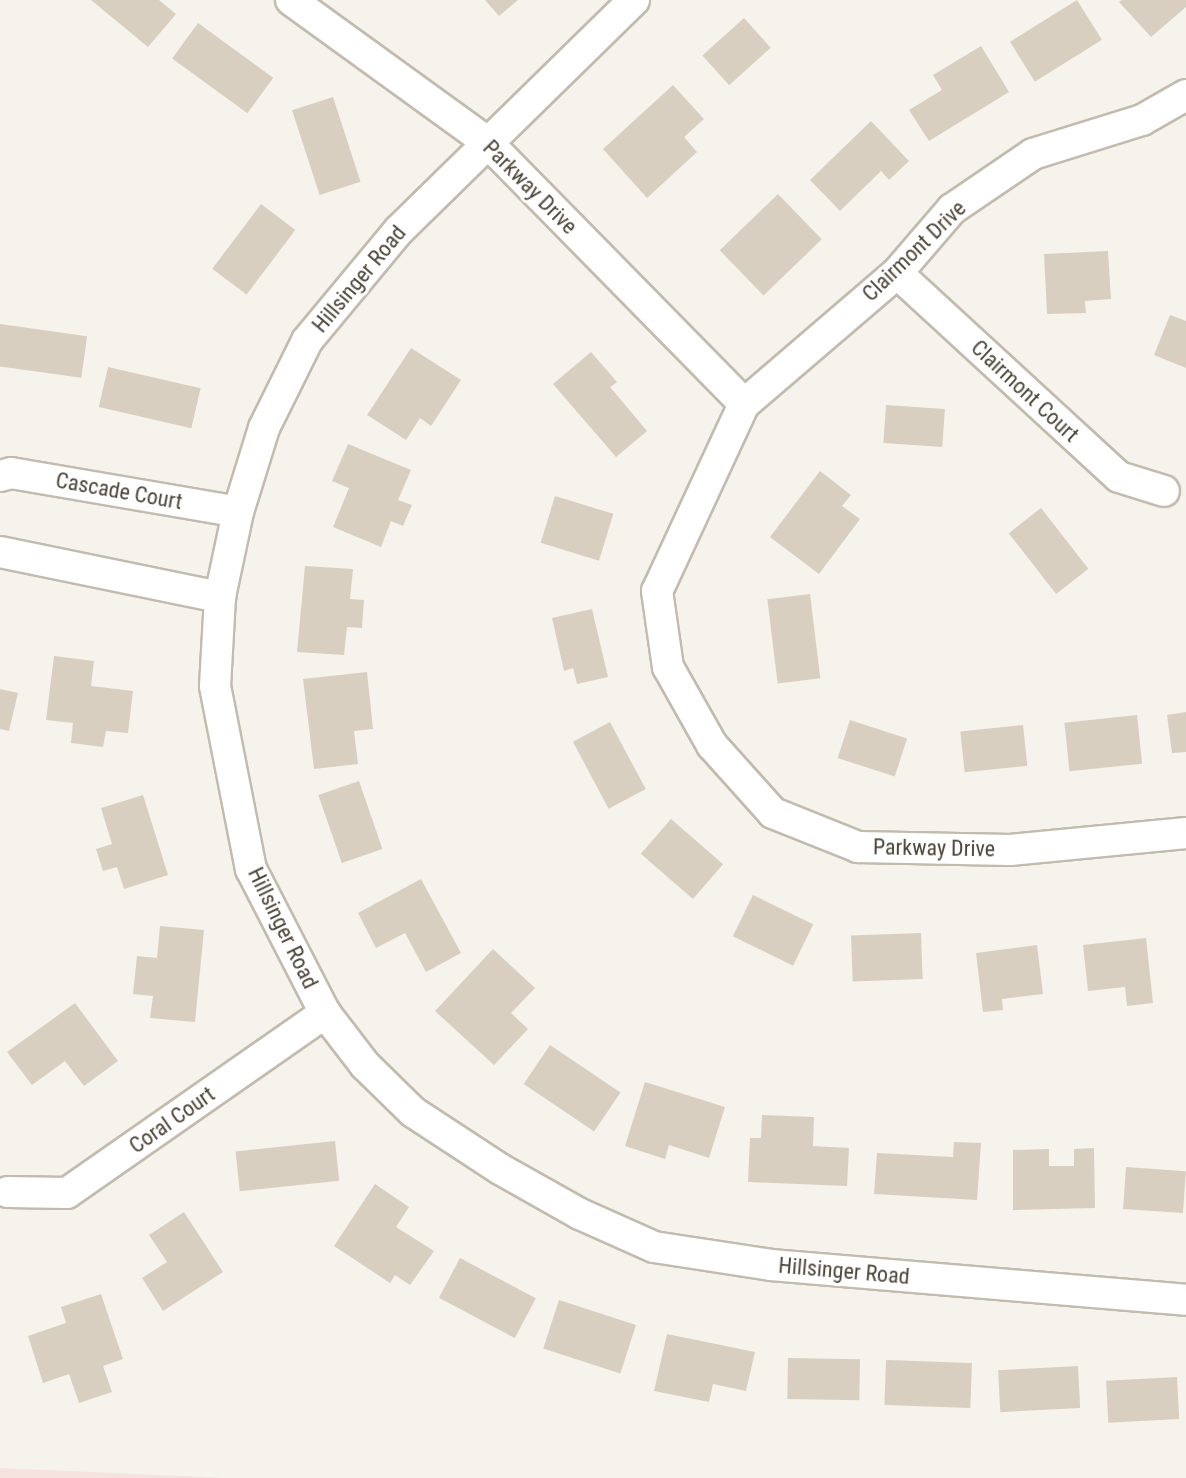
<!DOCTYPE html>
<html>
<head>
<meta charset="utf-8">
<style>
	body { margin:0 }
	#map { position:relative; width:1186px; height:1478px; overflow:hidden; background:#f6f3ec; font-family:"Roboto Condensed",sans-serif }
	div>[style] { position:absolute }
	.medical>* { inset:0; background:#f6e3e0 }
	.building>* { inset:0; background:#d8cfc1; transform-origin:0 0 }
	.roads { filter:drop-shadow(2px 0 #c2bbae) drop-shadow(-2px 0 #c2bbae) drop-shadow(0 2px #c2bbae) drop-shadow(0 -2px #c2bbae) }
	.street>* { height:30px; margin:-15px; padding:0 15px; transform-origin:15px; border-radius:15px; background:#fff }
	span { translate:-50% -50%; white-space:nowrap; text-align:center; line-height:1.15; -webkit-text-stroke:6px #fff; paint-order:stroke }
	.street-label { font-size:22px; color:#4b4439 }
</style>
</head>
<body>
<div id="map">
	<div class="medical">
		<div style="clip-path:polygon(0 1468px,227px 1478px,0 1478px)"></div>
	</div>
	<div class="building">
		<div style="clip-path:polygon(91px 0,159px 0,176px 14px,148px 47px)"></div>
		<div style="clip-path:polygon(485px 0,518px 0,499px 16px)"></div>
		<div style="left:1077px;top:0;width:47px;height:79px;rotate:58deg"></div>
		<div style="clip-path:polygon(1122px 0,1186px 0,1186px 7px,1151px 37px,1119px 2px)"></div>
		<div style="left:744px;top:18px;width:40px;height:56px;rotate:48deg"></div>
		<div style="left:198px;top:23px;width:93px;height:44px;rotate:36deg"></div>
		<div style="clip-path:polygon(981px 46px,1009px 92px,929px 141px,909px 110px,942px 90px,933px 75px)"></div>
		<div style="clip-path:polygon(673px 85px,704px 119px,684px 137px,697px 152px,647px 198px,603px 149px)"></div>
		<div style="left:333px;top:97px;width:89px;height:43px;rotate:72deg"></div>
		<div style="clip-path:polygon(871px 121px,909px 161px,889px 180px,881px 171px,840px 211px,810px 180px)"></div>
		<div style="left:778px;top:194px;width:63px;height:81px;rotate:46deg"></div>
		<div style="left:261px;top:204px;width:43px;height:81px;rotate:37deg"></div>
		<div style="clip-path:polygon(1108px 251px,1111px 299px,1085px 301px,1086px 313px,1047px 314px,1044px 254px)"></div>
		<div style="clip-path:polygon(1170px 315px,1186px 321px,1186px 368px,1154px 355px)"></div>
		<div style="left:0;top:324px;width:88px;height:42px;rotate:8deg"></div>
		<div style="clip-path:polygon(411px 348px,461px 380px,431px 426px,420px 418px,406px 440px,367px 415px)"></div>
		<div style="clip-path:polygon(591px 352px,617px 382px,610px 387px,647px 431px,616px 457px,553px 384px)"></div>
		<div style="left:108px;top:367px;width:95px;height:41px;rotate:13deg"></div>
		<div style="left:886px;top:405px;width:59px;height:38px;rotate:4deg"></div>
		<div style="clip-path:polygon(348px 444px,411px 470px,398px 500px,412px 505px,403px 526px,391px 521px,381px 547px,333px 527px,349px 488px,332px 481px)"></div>
		<div style="clip-path:polygon(820px 471px,851px 495px,842px 506px,860px 519px,819px 574px,770px 537px)"></div>
		<div style="left:555px;top:496px;width:61px;height:49px;rotate:17deg"></div>
		<div style="left:1041px;top:508px;width:77px;height:41px;rotate:52deg"></div>
		<div style="clip-path:polygon(305px 566px,353px 569px,350px 599px,364px 600px,362px 628px,347px 627px,344px 655px,297px 652px)"></div>
		<div style="left:810px;top:594px;width:85px;height:43px;rotate:83deg"></div>
		<div style="clip-path:polygon(592px 609px,608px 677px,577px 684px,573px 668px,564px 671px,552px 618px)"></div>
		<div style="clip-path:polygon(54px 656px,94px 661px,91px 686px,133px 691px,128px 733px,106px 731px,103px 747px,71px 743px,73px 723px,46px 720px)"></div>
		<div style="clip-path:polygon(367px 672px,373px 729px,354px 731px,358px 764px,314px 769px,303px 679px)"></div>
		<div style="clip-path:polygon(0 689px,18px 693px,9px 731px,0 729px)"></div>
		<div style="clip-path:polygon(1186px 712px,1186px 752px,1172px 753px,1167px 715px)"></div>
		<div style="left:1137px;top:715px;width:49px;height:73px;rotate:84deg"></div>
		<div style="left:850px;top:720px;width:60px;height:40px;rotate:18deg"></div>
		<div style="left:610px;top:722px;width:76px;height:42px;rotate:62deg"></div>
		<div style="left:1023px;top:725px;width:41px;height:63px;rotate:84deg"></div>
		<div style="left:359px;top:781px;width:72px;height:43px;rotate:71deg"></div>
		<div style="clip-path:polygon(143px 795px,168px 875px,124px 889px,117px 867px,103px 871px,96px 849px,112px 844px,101px 808px)"></div>
		<div style="left:671px;top:819px;width:69px;height:46px;rotate:41deg"></div>
		<div style="clip-path:polygon(421px 879px,461px 953px,426px 972px,405px 933px,376px 948px,358px 913px)"></div>
		<div style="left:753px;top:895px;width:67px;height:46px;rotate:26deg"></div>
		<div style="clip-path:polygon(160px 926px,204px 930px,195px 1022px,150px 1018px,153px 996px,133px 994px,137px 956px,157px 958px)"></div>
		<div style="left:921px;top:933px;width:46px;height:70px;rotate:88deg"></div>
		<div style="clip-path:polygon(1146px 938px,1153px 1003px,1127px 1006px,1125px 987px,1088px 991px,1083px 945px)"></div>
		<div style="clip-path:polygon(1037px 945px,1043px 994px,1002px 999px,1003px 1010px,983px 1012px,976px 953px)"></div>
		<div style="clip-path:polygon(493px 949px,535px 988px,511px 1013px,528px 1029px,494px 1065px,435px 1011px)"></div>
		<div style="clip-path:polygon(75px 1003px,118px 1061px,84px 1086px,65px 1061px,32px 1085px,7px 1052px)"></div>
		<div style="left:550px;top:1045px;width:85px;height:47px;rotate:34deg"></div>
		<div style="clip-path:polygon(645px 1082px,725px 1107px,709px 1158px,669px 1145px,665px 1159px,625px 1146px)"></div>
		<div style="clip-path:polygon(762px 1115px,814px 1117px,813px 1146px,849px 1148px,847px 1186px,748px 1182px,750px 1138px,761px 1138px)"></div>
		<div style="left:335px;top:1141px;width:40px;height:100px;rotate:84deg"></div>
		<div style="clip-path:polygon(954px 1142px,981px 1143px,977px 1200px,874px 1194px,877px 1153px,953px 1157px)"></div>
		<div style="clip-path:polygon(1094px 1148px,1095px 1208px,1013px 1210px,1013px 1150px,1049px 1149px,1049px 1166px,1074px 1166px,1074px 1149px)"></div>
		<div style="left:1126px;top:1167px;width:60px;height:42px;rotate:4deg"></div>
		<div style="clip-path:polygon(375px 1184px,409px 1207px,396px 1227px,434px 1251px,410px 1285px,395px 1275px,390px 1283px,334px 1246px)"></div>
		<div style="clip-path:polygon(184px 1212px,223px 1272px,163px 1311px,142px 1278px,167px 1262px,149px 1235px)"></div>
		<div style="left:460px;top:1258px;width:86px;height:45px;rotate:28deg"></div>
		<div style="clip-path:polygon(101px 1294px,123px 1359px,103px 1366px,112px 1392px,79px 1403px,69px 1374px,43px 1383px,28px 1336px,66px 1323px,61px 1307px)"></div>
		<div style="left:559px;top:1300px;width:81px;height:51px;rotate:18deg"></div>
		<div style="clip-path:polygon(667px 1334px,755px 1352px,746px 1391px,713px 1384px,709px 1402px,654px 1391px)"></div>
		<div style="left:788px;top:1358px;width:72px;height:41px;rotate:1deg"></div>
		<div style="left:886px;top:1360px;width:86px;height:45px;rotate:2deg"></div>
		<div style="left:1078px;top:1366px;width:42px;height:80px;rotate:87deg"></div>
		<div style="left:1177px;top:1377px;width:42px;height:71px;rotate:87deg"></div>
	</div>
	<div class="roads">
		<div class="street">
			<div style="left:291px;top:0;width:241px;rotate:35.9deg"></div>
			<div style="left:486px;top:141px;width:368px;rotate:45.5deg"></div>
			<div style="left:634px;top:0;width:329px;rotate:135.6deg"></div>
			<div style="left:399px;top:230px;width:144px;rotate:129.7deg"></div>
			<div style="left:307px;top:341px;width:97px;rotate:116.3deg"></div>
			<div style="left:264px;top:428px;width:88px;rotate:107.2deg"></div>
			<div style="left:238px;top:512px;width:87px;rotate:102deg"></div>
			<div style="left:220px;top:597px;width:89px;rotate:93.2deg"></div>
			<div style="left:215px;top:686px;width:187px;rotate:78.9deg"></div>
			<div style="left:251px;top:869px;width:162px;rotate:62.8deg"></div>
			<div style="left:325px;top:1013px;width:66px;rotate:52.4deg"></div>
			<div style="left:365px;top:1065px;width:67px;rotate:44.4deg"></div>
			<div style="left:413px;top:1112px;width:104px;rotate:33.2deg"></div>
			<div style="left:500px;top:1169px;width:92px;rotate:29.4deg"></div>
			<div style="left:580px;top:1214px;width:81px;rotate:24deg"></div>
			<div style="left:654px;top:1247px;width:118px;rotate:8.7deg"></div>
			<div style="left:771px;top:1265px;width:416px;rotate:4.8deg"></div>
			<div style="left:1186px;top:95px;width:51px;rotate:150.4deg"></div>
			<div style="left:1142px;top:120px;width:114px;rotate:162.7deg"></div>
			<div style="left:1033px;top:154px;width:98px;rotate:145.8deg"></div>
			<div style="left:952px;top:209px;width:84px;rotate:130.7deg"></div>
			<div style="left:897px;top:273px;width:201px;rotate:139.4deg"></div>
			<div style="left:744px;top:404px;width:206px;rotate:114.9deg"></div>
			<div style="left:657px;top:591px;width:77px;rotate:81.8deg"></div>
			<div style="left:668px;top:667px;width:90px;rotate:60.6deg"></div>
			<div style="left:712px;top:745px;width:91px;rotate:48.1deg"></div>
			<div style="left:773px;top:813px;width:92px;rotate:21.8deg"></div>
			<div style="left:858px;top:847px;width:152px;rotate:1.1deg"></div>
			<div style="left:1010px;top:850px;width:177px;rotate:-5.5deg"></div>
			<div style="left:897px;top:273px;width:301px;rotate:42.6deg"></div>
			<div style="left:1119px;top:477px;width:47px;rotate:17.3deg"></div>
			<div style="left:0;top:476px;width:11px;rotate:-15deg"></div>
			<div style="left:11px;top:473px;width:230px;rotate:9.7deg"></div>
			<div style="left:0;top:552px;width:225px;rotate:11.6deg"></div>
			<div style="left:8px;top:1192px;width:59px;rotate:1deg"></div>
			<div style="left:67px;top:1193px;width:315px;rotate:-34.9deg"></div>
		</div>
	</div>
	<div class="street-label">
		<span style="left:530px;top:187px;rotate:45deg">Parkway Drive</span>
		<span style="left:914px;top:251px;rotate:-44deg">Clairmont Drive</span>
		<span style="left:359px;top:279px;rotate:-50deg">Hillsinger Road</span>
		<span style="left:1025px;top:391px;rotate:43deg">Clairmont Court</span>
		<span style="left:119px;top:491px;rotate:10deg">Cascade Court</span>
		<span style="left:934px;top:848px;rotate:1deg">Parkway Drive</span>
		<span style="left:283px;top:928px;rotate:64deg">Hillsinger Road</span>
		<span style="left:172px;top:1120px;rotate:-35deg">Coral Court</span>
		<span style="left:844px;top:1271px;rotate:5deg">Hillsinger Road</span>
	</div>
</div>
</body>
</html>
